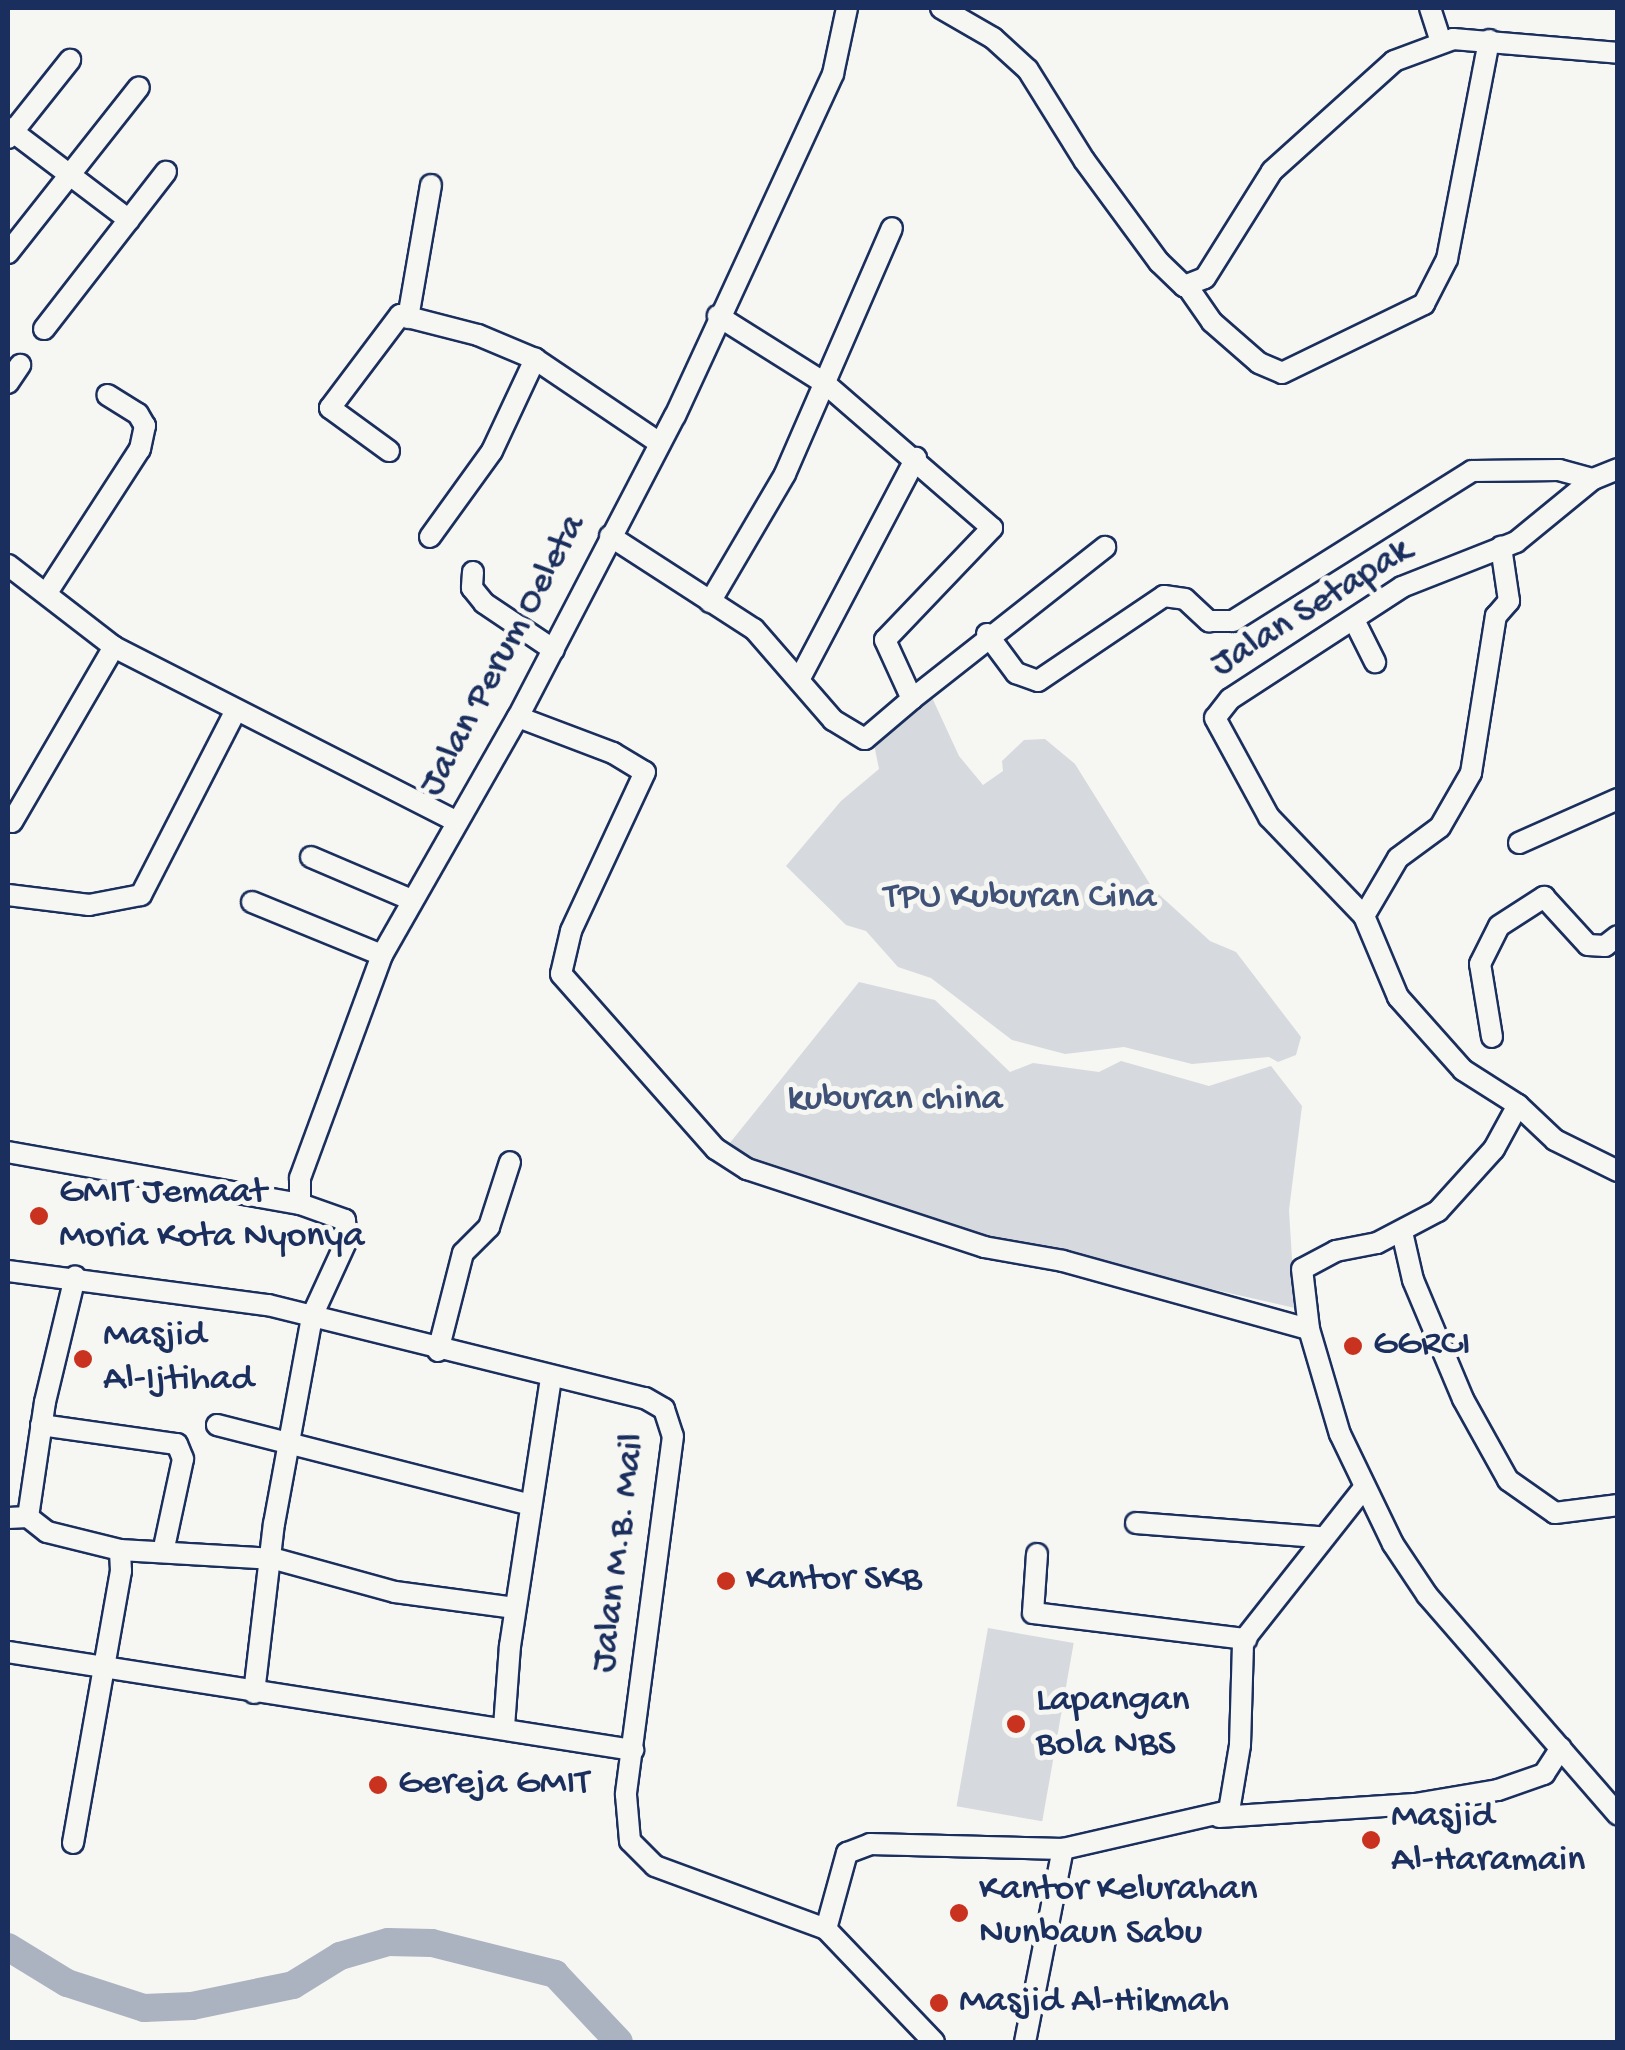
<!DOCTYPE html>
<html>
<head>
<meta charset="utf-8">
<style>
	body { margin:0 }
	#map { position:relative; width:1625px; height:2050px; overflow:hidden; background:#f6f6f2; font-family:"Gochi Hand",sans-serif }
	div>[style] { position:absolute }
	.green>* { inset:0; background:#d6d9dd; transform-origin:0 0 }
	.river>* { height:28px; margin:-14px; padding:0 14px; transform-origin:14px; border-radius:14px; background:#abb2c0 }
	.roads { filter:drop-shadow(2px 0 #1b2f5e) drop-shadow(-2px 0 #1b2f5e) drop-shadow(0 2px #1b2f5e) drop-shadow(0 -2px #1b2f5e) }
	.minor>* { height:20px; margin:-10px; padding:0 10px; transform-origin:10px; border-radius:10px; background:#f6f6f2 }
	.dots>* { width:28px; height:28px; translate:-50% -50%; box-sizing:border-box; border:5px solid #f6f6f2; border-radius:50% }
	span { translate:-50% -50%; white-space:nowrap; text-align:center; line-height:1.15; -webkit-text-stroke:10px #f6f6f2; paint-order:stroke }
	.street-label { font-size:38px; color:#1b2f5e }
	.park-label { font-size:38px; color:#405177 }
	.poi-label { font-size:38px; color:#1b2f5e }
	.left { translate:0 -50%; text-align:left }
	.frame { position:absolute; inset:0; border:10px solid #1b2f5e; pointer-events:none }
</style>
</head>
<body>
<div id="map">
	<div class="green">
		<div style="clip-path:polygon(929px 691px,959px 756px,983px 785px,1003px 771px,1002px 761px,1024px 740px,1045px 739px,1075px 764px,1153px 889px,1210px 941px,1236px 952px,1301px 1037px,1296px 1055px,1278px 1062px,1269px 1057px,1192px 1064px,1124px 1047px,1065px 1054px,1012px 1040px,931px 978px,898px 967px,866px 931px,846px 925px,786px 866px,841px 801px,879px 769px,874px 744px)"></div>
		<div style="clip-path:polygon(859px 982px,935px 1000px,1010px 1072px,1033px 1063px,1099px 1072px,1121px 1061px,1209px 1086px,1271px 1066px,1302px 1106px,1289px 1210px,1295px 1308px,991px 1239px,725px 1149px)"></div>
		<div style="left:988px;top:1628px;width:87px;height:181px;rotate:10deg"></div>
	</div>
	<div class="river">
		<div style="left:8px;top:1947px;width:69px;rotate:31.4deg"></div>
		<div style="left:67px;top:1983px;width:81px;rotate:18deg"></div>
		<div style="left:144px;top:2008px;width:48px;rotate:-2.4deg"></div>
		<div style="left:192px;top:2006px;width:103px;rotate:-11.7deg"></div>
		<div style="left:293px;top:1985px;width:55px;rotate:-31.7deg"></div>
		<div style="left:340px;top:1956px;width:50px;rotate:-16.3deg"></div>
		<div style="left:388px;top:1942px;width:44px;rotate:1.3deg"></div>
		<div style="left:432px;top:1943px;width:127px;rotate:14.1deg"></div>
		<div style="left:555px;top:1974px;width:93px;rotate:46.7deg"></div>
	</div>
	<div class="roads">
		<div class="minor">
			<div style="left:941px;top:8px;width:60px;rotate:30deg"></div>
			<div style="left:993px;top:38px;width:47px;rotate:42.4deg"></div>
			<div style="left:1028px;top:70px;width:106px;rotate:58.1deg"></div>
			<div style="left:1084px;top:160px;width:127px;rotate:53.7deg"></div>
			<div style="left:1159px;top:262px;width:35px;rotate:44deg"></div>
			<div style="left:1184px;top:286px;width:22px;rotate:-21deg"></div>
			<div style="left:1205px;top:278px;width:126px;rotate:-57.9deg"></div>
			<div style="left:1272px;top:171px;width:164px;rotate:-42deg"></div>
			<div style="left:1394px;top:61px;width:63px;rotate:-20.4deg"></div>
			<div style="left:1453px;top:39px;width:166px;rotate:4.8deg"></div>
			<div style="left:1430px;top:8px;width:35px;rotate:72deg"></div>
			<div style="left:8px;top:128px;width:152px;rotate:37.2deg"></div>
			<div style="left:8px;top:138px;width:100px;rotate:-51.5deg"></div>
			<div style="left:8px;top:253px;width:211px;rotate:-51.7deg"></div>
			<div style="left:1187px;top:286px;width:44px;rotate:55.2deg"></div>
			<div style="left:1212px;top:322px;width:62px;rotate:41.1deg"></div>
			<div style="left:1259px;top:363px;width:25px;rotate:23deg"></div>
			<div style="left:1282px;top:373px;width:158px;rotate:-25.9deg"></div>
			<div style="left:1424px;top:304px;width:51px;rotate:-62.9deg"></div>
			<div style="left:1447px;top:259px;width:223px;rotate:-79.1deg"></div>
			<div style="left:408px;top:318px;width:135px;rotate:-80.2deg"></div>
			<div style="left:44px;top:329px;width:199px;rotate:-52.2deg"></div>
			<div style="left:8px;top:383px;width:22px;rotate:-56deg"></div>
			<div style="left:389px;top:451px;width:73px;rotate:-143.9deg"></div>
			<div style="left:330px;top:408px;width:116px;rotate:-53deg"></div>
			<div style="left:400px;top:315px;width:81px;rotate:14.4deg"></div>
			<div style="left:478px;top:335px;width:62px;rotate:22.8deg"></div>
			<div style="left:1618px;top:469px;width:27px;rotate:158deg"></div>
			<div style="left:1593px;top:479px;width:99px;rotate:140.7deg"></div>
			<div style="left:1516px;top:542px;width:123px;rotate:158.5deg"></div>
			<div style="left:1402px;top:587px;width:205px;rotate:146.9deg"></div>
			<div style="left:1230px;top:699px;width:24px;rotate:128deg"></div>
			<div style="left:1215px;top:718px;width:113px;rotate:61.4deg"></div>
			<div style="left:1269px;top:817px;width:137px;rotate:46.2deg"></div>
			<div style="left:1364px;top:916px;width:88px;rotate:67.2deg"></div>
			<div style="left:1398px;top:997px;width:98px;rotate:48.3deg"></div>
			<div style="left:1463px;top:1070px;width:65px;rotate:32.5deg"></div>
			<div style="left:1518px;top:1105px;width:51px;rotate:43.4deg"></div>
			<div style="left:1555px;top:1140px;width:70px;rotate:26.2deg"></div>
			<div style="left:610px;top:536px;width:171px;rotate:32.9deg"></div>
			<div style="left:754px;top:629px;width:121px;rotate:49deg"></div>
			<div style="left:833px;top:720px;width:37px;rotate:31deg"></div>
			<div style="left:865px;top:739px;width:62px;rotate:-40.4deg"></div>
			<div style="left:912px;top:699px;width:65px;rotate:-114.6deg"></div>
			<div style="left:885px;top:640px;width:155px;rotate:-46.3deg"></div>
			<div style="left:992px;top:528px;width:220px;rotate:-139.1deg"></div>
			<div style="left:826px;top:384px;width:128px;rotate:-147.8deg"></div>
			<div style="left:430px;top:537px;width:106px;rotate:-54.2deg"></div>
			<div style="left:492px;top:451px;width:102px;rotate:-64.9deg"></div>
			<div style="left:535px;top:359px;width:148px;rotate:34deg"></div>
			<div style="left:8px;top:565px;width:134px;rotate:37.7deg"></div>
			<div style="left:114px;top:647px;width:383px;rotate:27deg"></div>
			<div style="left:473px;top:572px;width:16px;rotate:94deg"></div>
			<div style="left:472px;top:588px;width:19px;rotate:51deg"></div>
			<div style="left:484px;top:603px;width:84px;rotate:33.9deg"></div>
			<div style="left:48px;top:591px;width:169px;rotate:-57.1deg"></div>
			<div style="left:140px;top:449px;width:24px;rotate:-78deg"></div>
			<div style="left:145px;top:426px;width:14px;rotate:-120deg"></div>
			<div style="left:138px;top:414px;width:36px;rotate:-148deg"></div>
			<div style="left:710px;top:602px;width:148px;rotate:-59.6deg"></div>
			<div style="left:785px;top:474px;width:268px;rotate:-66.5deg"></div>
			<div style="left:1355px;top:622px;width:45px;rotate:63.4deg"></div>
			<div style="left:987px;top:634px;width:49px;rotate:53.4deg"></div>
			<div style="left:1016px;top:673px;width:23px;rotate:20deg"></div>
			<div style="left:1038px;top:681px;width:152px;rotate:-34deg"></div>
			<div style="left:1164px;top:596px;width:21px;rotate:8deg"></div>
			<div style="left:1185px;top:599px;width:33px;rotate:43deg"></div>
			<div style="left:1209px;top:621px;width:24px"></div>
			<div style="left:1233px;top:621px;width:282px;rotate:-32.1deg"></div>
			<div style="left:1472px;top:471px;width:87px;rotate:-0.7deg"></div>
			<div style="left:1559px;top:470px;width:35px;rotate:15deg"></div>
			<div style="left:800px;top:678px;width:249px;rotate:-62.2deg"></div>
			<div style="left:912px;top:699px;width:246px;rotate:-38.2deg"></div>
			<div style="left:518px;top:717px;width:102px;rotate:20.8deg"></div>
			<div style="left:613px;top:753px;width:37px;rotate:31deg"></div>
			<div style="left:645px;top:772px;width:175px;rotate:115deg"></div>
			<div style="left:571px;top:931px;width:44px;rotate:103.1deg"></div>
			<div style="left:561px;top:974px;width:234px;rotate:48.5deg"></div>
			<div style="left:716px;top:1149px;width:37px;rotate:33deg"></div>
			<div style="left:747px;top:1169px;width:250px;rotate:18.2deg"></div>
			<div style="left:984px;top:1247px;width:80px;rotate:10deg"></div>
			<div style="left:1063px;top:1261px;width:255px;rotate:15.5deg"></div>
			<div style="left:12px;top:822px;width:203px;rotate:-59.8deg"></div>
			<div style="left:1519px;top:843px;width:108px;rotate:-24deg"></div>
			<div style="left:311px;top:857px;width:110px;rotate:23.1deg"></div>
			<div style="left:8px;top:895px;width:82px;rotate:7deg"></div>
			<div style="left:89px;top:905px;width:53px;rotate:-10.9deg"></div>
			<div style="left:141px;top:895px;width:206px;rotate:-62.8deg"></div>
			<div style="left:252px;top:902px;width:140px;rotate:22.2deg"></div>
			<div style="left:1364px;top:916px;width:67px;rotate:-59.6deg"></div>
			<div style="left:1398px;top:858px;width:52px;rotate:-36.4deg"></div>
			<div style="left:1440px;top:827px;width:62px;rotate:-60.1deg"></div>
			<div style="left:1471px;top:773px;width:159px;rotate:-81deg"></div>
			<div style="left:1496px;top:616px;width:20px;rotate:-49deg"></div>
			<div style="left:1509px;top:601px;width:55px;rotate:-98.4deg"></div>
			<div style="left:1492px;top:1037px;width:74px;rotate:-99.3deg"></div>
			<div style="left:1480px;top:964px;width:42px;rotate:-63.4deg"></div>
			<div style="left:1499px;top:926px;width:54px;rotate:-32.8deg"></div>
			<div style="left:1544px;top:897px;width:65px;rotate:47.5deg"></div>
			<div style="left:1588px;top:945px;width:17px;rotate:3deg"></div>
			<div style="left:1605px;top:946px;width:16px;rotate:-38deg"></div>
			<div style="left:1518px;top:1105px;width:50px;rotate:118.6deg"></div>
			<div style="left:1494px;top:1149px;width:84px;rotate:132.1deg"></div>
			<div style="left:1438px;top:1211px;width:69px;rotate:152.3deg"></div>
			<div style="left:1377px;top:1243px;width:42px;rotate:169deg"></div>
			<div style="left:1336px;top:1251px;width:38px;rotate:152deg"></div>
			<div style="left:1302px;top:1269px;width:60px;rotate:83.3deg"></div>
			<div style="left:1309px;top:1329px;width:109px;rotate:73.6deg"></div>
			<div style="left:1340px;top:1434px;width:122px;rotate:64.3deg"></div>
			<div style="left:1393px;top:1544px;width:61px;rotate:56.3deg"></div>
			<div style="left:1427px;top:1595px;width:291px;rotate:49deg"></div>
			<div style="left:8px;top:1152px;width:297px;rotate:10.1deg"></div>
			<div style="left:1402px;top:1232px;width:49px;rotate:77.1deg"></div>
			<div style="left:1413px;top:1280px;width:129px;rotate:67.2deg"></div>
			<div style="left:1463px;top:1399px;width:93px;rotate:60.9deg"></div>
			<div style="left:1508px;top:1480px;width:57px;rotate:35.1deg"></div>
			<div style="left:1555px;top:1513px;width:64px;rotate:-7.2deg"></div>
			<div style="left:8px;top:1271px;width:262px;rotate:7.5deg"></div>
			<div style="left:268px;top:1305px;width:388px;rotate:13.9deg"></div>
			<div style="left:645px;top:1398px;width:22px;rotate:30deg"></div>
			<div style="left:664px;top:1409px;width:28px;rotate:72deg"></div>
			<div style="left:673px;top:1436px;width:362px;rotate:97.5deg"></div>
			<div style="left:626px;top:1795px;width:46px;rotate:85deg"></div>
			<div style="left:630px;top:1841px;width:35px;rotate:45deg"></div>
			<div style="left:655px;top:1866px;width:182px;rotate:20.2deg"></div>
			<div style="left:438px;top:1351px;width:101px;rotate:-75.7deg"></div>
			<div style="left:463px;top:1253px;width:37px;rotate:-45deg"></div>
			<div style="left:489px;top:1227px;width:68px;rotate:-72.1deg"></div>
			<div style="left:41px;top:1425px;width:137px;rotate:8deg"></div>
			<div style="left:177px;top:1444px;width:16px;rotate:68deg"></div>
			<div style="left:183px;top:1459px;width:95px;rotate:102.1deg"></div>
			<div style="left:217px;top:1425px;width:324px;rotate:14.3deg"></div>
			<div style="left:8px;top:1518px;width:20px;rotate:-3deg"></div>
			<div style="left:1136px;top:1523px;width:185px;rotate:4.4deg"></div>
			<div style="left:120px;top:1550px;width:155px;rotate:3.3deg"></div>
			<div style="left:275px;top:1559px;width:124px;rotate:15.4deg"></div>
			<div style="left:395px;top:1592px;width:121px;rotate:7.6deg"></div>
			<div style="left:1037px;top:1554px;width:59px;rotate:93.9deg"></div>
			<div style="left:1033px;top:1613px;width:215px;rotate:7deg"></div>
			<div style="left:8px;top:1652px;width:633px;rotate:8.91deg"></div>
			<div style="left:254px;top:1693px;width:170px;rotate:-83.3deg"></div>
			<div style="left:274px;top:1524px;width:211px;rotate:-79.6deg"></div>
			<div style="left:312px;top:1316px;width:84px;rotate:-65.3deg"></div>
			<div style="left:347px;top:1240px;width:20px;rotate:-96deg"></div>
			<div style="left:345px;top:1220px;width:48px;rotate:-160.4deg"></div>
			<div style="left:300px;top:1204px;width:26px;rotate:-90deg"></div>
			<div style="left:300px;top:1178px;width:238px;rotate:-69.8deg"></div>
			<div style="left:382px;top:955px;width:274px;rotate:-60.3deg"></div>
			<div style="left:518px;top:717px;width:339px;rotate:-62.5deg"></div>
			<div style="left:675px;top:416px;width:377px;rotate:-65.2deg"></div>
			<div style="left:833px;top:74px;width:67px;rotate:-78deg"></div>
			<div style="left:504px;top:1727px;width:81px;rotate:-85.8deg"></div>
			<div style="left:510px;top:1646px;width:271px;rotate:-81.3deg"></div>
			<div style="left:1219px;top:1817px;width:196px;rotate:-3.8deg"></div>
			<div style="left:1415px;top:1804px;width:84px;rotate:-9.6deg"></div>
			<div style="left:1498px;top:1790px;width:49px;rotate:-19.2deg"></div>
			<div style="left:1544px;top:1774px;width:31px;rotate:-57deg"></div>
			<div style="left:73px;top:1843px;width:276px;rotate:-80deg"></div>
			<div style="left:121px;top:1571px;width:21px;rotate:-93deg"></div>
			<div style="left:120px;top:1550px;width:75px;rotate:-166.1deg"></div>
			<div style="left:47px;top:1532px;width:24px;rotate:-142deg"></div>
			<div style="left:28px;top:1517px;width:116px;rotate:-81.6deg"></div>
			<div style="left:45px;top:1402px;width:129px;rotate:-76.5deg"></div>
			<div style="left:934px;top:2042px;width:156px;rotate:-133.7deg"></div>
			<div style="left:826px;top:1929px;width:79px;rotate:-74.6deg"></div>
			<div style="left:847px;top:1853px;width:25px;rotate:-21deg"></div>
			<div style="left:870px;top:1844px;width:193px;rotate:1.5deg"></div>
			<div style="left:1063px;top:1849px;width:170px;rotate:-12.9deg"></div>
			<div style="left:1229px;top:1811px;width:67px;rotate:-80.5deg"></div>
			<div style="left:1240px;top:1745px;width:104px;rotate:-88.3deg"></div>
			<div style="left:1243px;top:1641px;width:195px;rotate:-51.7deg"></div>
			<div style="left:1025px;top:2042px;width:197px;rotate:-78.9deg"></div>
		</div>
	</div>
	<div class="dots">
		<div style="left:39px;top:1216px;background:#c8321e"></div>
		<div style="left:1353px;top:1346px;background:#c8321e"></div>
		<div style="left:83px;top:1359px;background:#c8321e"></div>
		<div style="left:726px;top:1581px;background:#c8321e"></div>
		<div style="left:1016px;top:1724px;background:#c8321e"></div>
		<div style="left:378px;top:1785px;background:#c8321e"></div>
		<div style="left:1371px;top:1840px;background:#c8321e"></div>
		<div style="left:959px;top:1913px;background:#c8321e"></div>
		<div style="left:939px;top:2003px;background:#c8321e"></div>
	</div>
	<div class="street-label">
		<span style="left:1312px;top:609px;rotate:-32deg">Jalan Setapak</span>
		<span style="left:504px;top:656px;rotate:-62deg">Jalan Perum Oeleta</span>
		<span style="left:620px;top:1553px;rotate:-83deg">Jalan M.B. Mail</span>
	</div>
	<div class="park-label">
		<span style="left:1020px;top:899px">TPU Kuburan Cina</span>
		<span style="left:895px;top:1101px">kuburan china</span>
	</div>
	<div class="poi-label">
		<span class="left" style="left:59px;top:1216px">GMIT Jemaat<br>Moria Kota Nyonya</span>
		<span class="left" style="left:103px;top:1359px">Masjid<br>Al-Ijtihad</span>
		<span class="left" style="left:1373px;top:1346px">GGRCI</span>
		<span class="left" style="left:746px;top:1581px">Kantor SKB</span>
		<span class="left" style="left:1036px;top:1724px">Lapangan<br>Bola NBS</span>
		<span class="left" style="left:398px;top:1785px">Gereja GMIT</span>
		<span class="left" style="left:1391px;top:1840px">Masjid<br>Al-Haramain</span>
		<span class="left" style="left:979px;top:1913px">Kantor Kelurahan<br>Nunbaun Sabu</span>
		<span class="left" style="left:959px;top:2003px">Masjid Al-Hikmah</span>
	</div>
	<div class="frame"></div>
</div>
</body>
</html>
